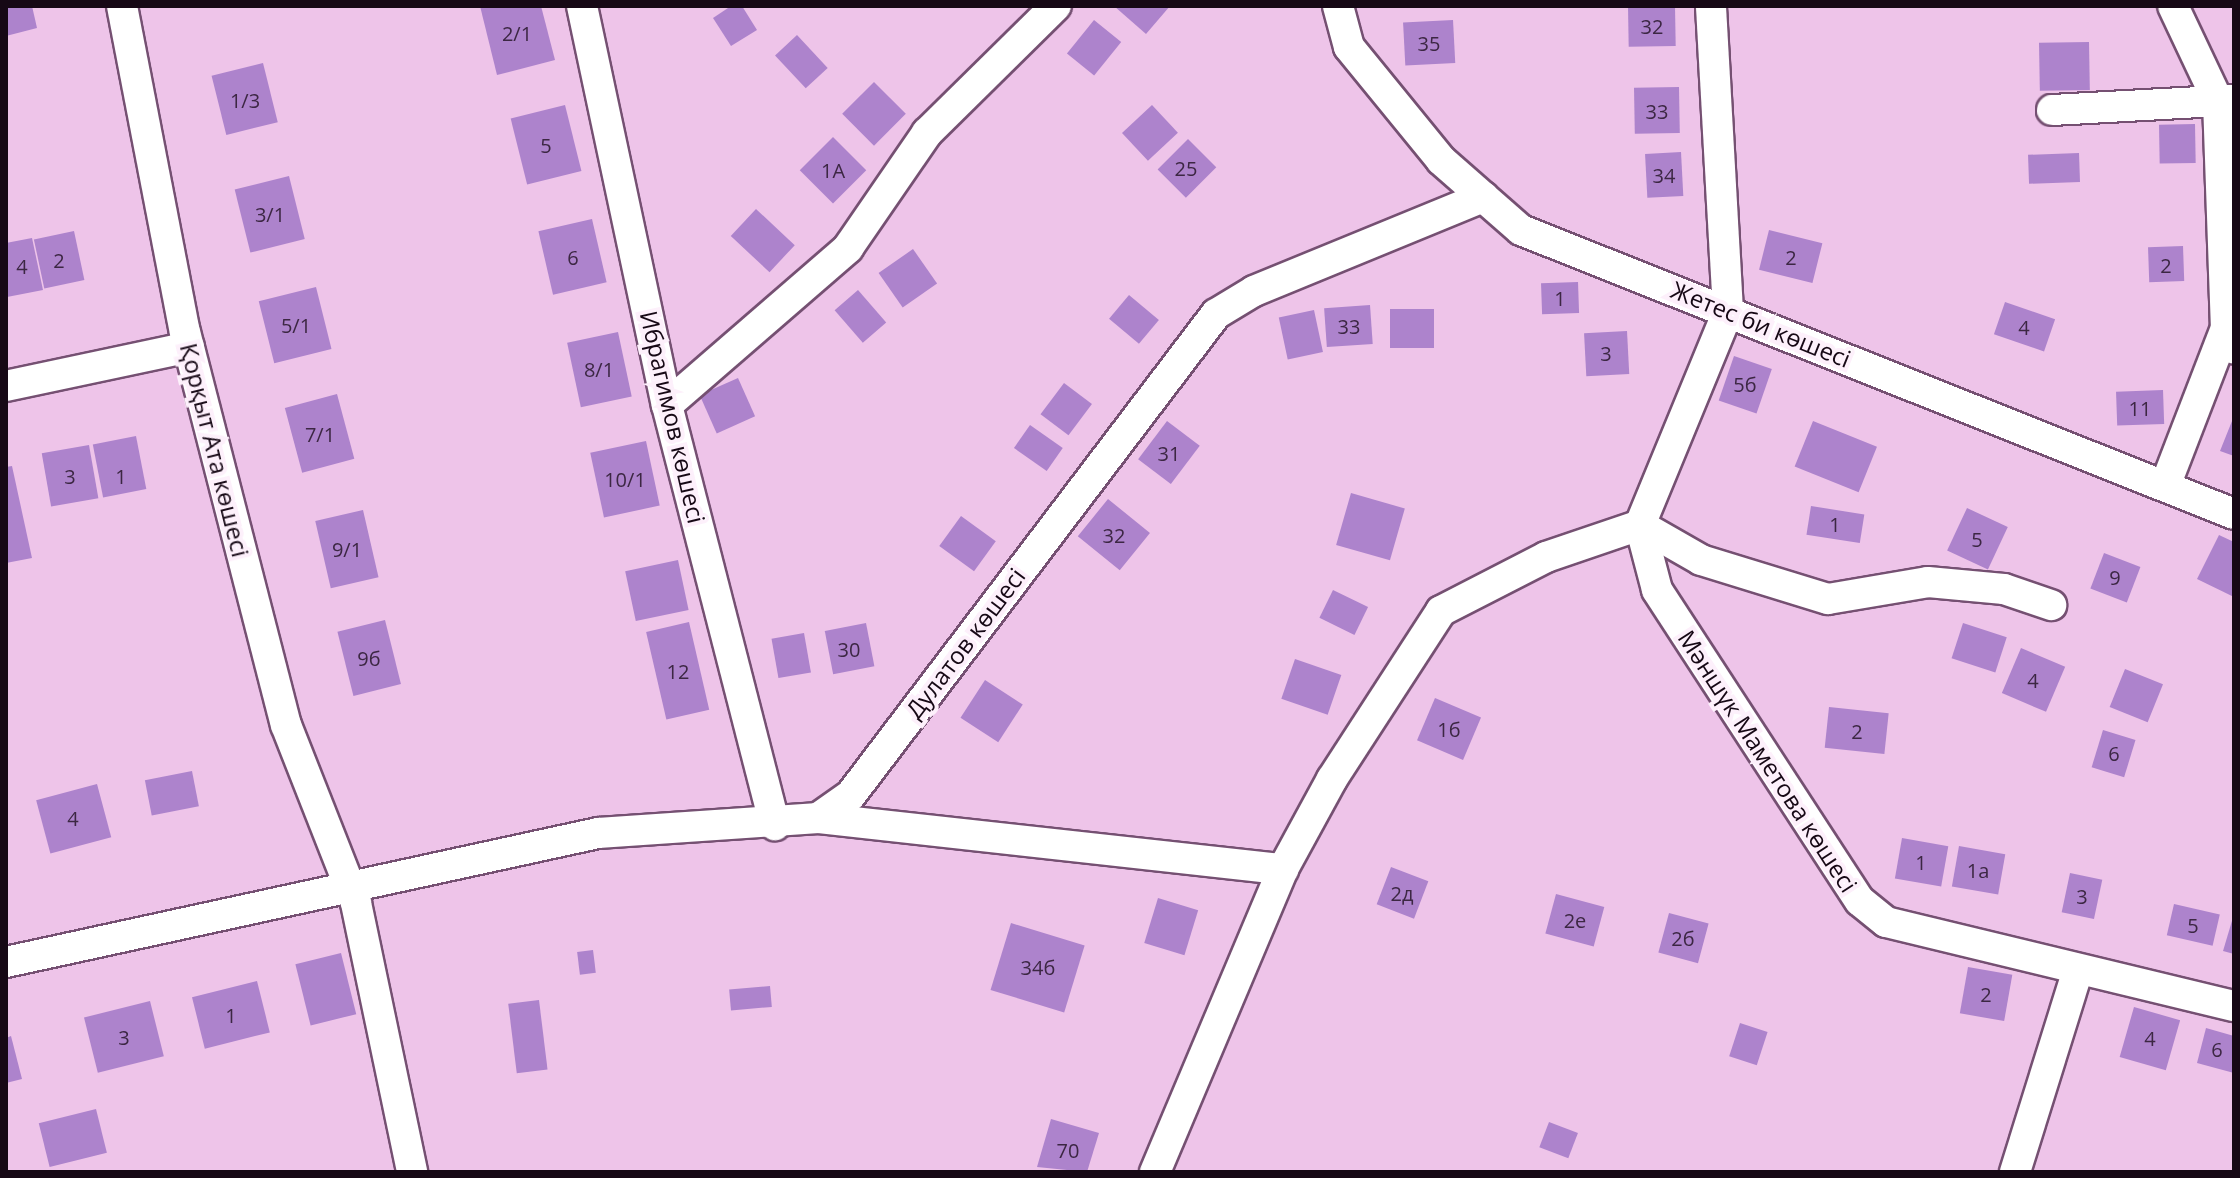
<!DOCTYPE html>
<html>
<head>
<meta charset="utf-8">
<style>
	body { margin:0 }
	#map { position:relative; width:2240px; height:1178px; overflow:hidden; background:#eec4e9; font-family:"Open Sans",sans-serif }
	div>[style] { position:absolute }
	.building>* { inset:0; background:#ad83cc; transform-origin:0 0 }
	.roads { filter:drop-shadow(2px 0 #755072) drop-shadow(-2px 0 #755072) drop-shadow(0 2px #755072) drop-shadow(0 -2px #755072) }
	.minor>* { height:30px; margin:-15px; padding:0 15px; transform-origin:15px; border-radius:15px; background:#fff }
	span { translate:-50% -50%; white-space:nowrap; text-align:center; line-height:1.15; -webkit-text-stroke:8px #fdf0fb; paint-order:stroke }
	.number-label { font-size:20px; color:#3c2743 }
	.number-label span { -webkit-text-stroke-width:0 }
	.street-label { font-size:24px; color:#160815 }
	.frame { position:absolute; inset:0; border:8px solid #160815; pointer-events:none }
</style>
</head>
<body>
<div id="map">
	<div class="building">
		<div style="clip-path:polygon(6px 6px,32px 6px,37px 28px,6px 36px)"></div>
		<div style="clip-path:polygon(480px 6px,541px 6px,555px 60px,497px 75px)"></div>
		<div style="clip-path:polygon(731px 6px,742px 6px,757px 30px,731px 46px,713px 18px)"></div>
		<div style="clip-path:polygon(1114px 6px,1170px 6px,1146px 34px)"></div>
		<div style="left:1675px;top:6px;width:40px;height:47px;rotate:89deg"></div>
		<div style="left:1094px;top:20px;width:35px;height:43px;rotate:39deg"></div>
		<div style="left:1453px;top:20px;width:43px;height:50px;rotate:87deg"></div>
		<div style="left:797px;top:35px;width:45px;height:30px;rotate:47deg"></div>
		<div style="left:2089px;top:42px;width:48px;height:50px;rotate:89deg"></div>
		<div style="left:263px;top:63px;width:61px;height:53px;rotate:76deg"></div>
		<div style="left:874px;top:82px;width:45px;height:45px;rotate:45deg"></div>
		<div style="left:1679px;top:87px;width:46px;height:45px;rotate:89deg"></div>
		<div style="left:565px;top:105px;width:68px;height:56px;rotate:76deg"></div>
		<div style="left:1152px;top:105px;width:38px;height:41px;rotate:47deg"></div>
		<div style="left:2195px;top:124px;width:39px;height:36px;rotate:89deg"></div>
		<div style="left:833px;top:137px;width:47px;height:47px;rotate:45deg"></div>
		<div style="left:1188px;top:139px;width:40px;height:43px;rotate:45deg"></div>
		<div style="left:1681px;top:152px;width:44px;height:36px;rotate:87deg"></div>
		<div style="left:2079px;top:153px;width:29px;height:51px;rotate:88deg"></div>
		<div style="left:289px;top:176px;width:65px;height:56px;rotate:76deg"></div>
		<div style="left:756px;top:209px;width:53px;height:37px;rotate:43deg"></div>
		<div style="left:592px;top:219px;width:65px;height:55px;rotate:77deg"></div>
		<div style="left:1769px;top:230px;width:55px;height:41px;rotate:14deg"></div>
		<div style="left:74px;top:231px;width:50px;height:41px;rotate:78deg"></div>
		<div style="clip-path:polygon(32px 238px,43px 290px,7px 297px,6px 243px)"></div>
		<div style="left:2183px;top:246px;width:35px;height:35px;rotate:88deg"></div>
		<div style="left:913px;top:249px;width:42px;height:42px;rotate:55deg"></div>
		<div style="left:1578px;top:282px;width:31px;height:37px;rotate:88deg"></div>
		<div style="left:316px;top:287px;width:64px;height:59px;rotate:76deg"></div>
		<div style="left:858px;top:290px;width:43px;height:31px;rotate:49deg"></div>
		<div style="left:1129px;top:295px;width:39px;height:31px;rotate:40deg"></div>
		<div style="left:2005px;top:302px;width:53px;height:34px;rotate:19deg"></div>
		<div style="left:1370px;top:305px;width:39px;height:46px;rotate:86deg"></div>
		<div style="left:1434px;top:309px;width:39px;height:44px;rotate:90deg"></div>
		<div style="left:1314px;top:310px;width:43px;height:36px;rotate:78deg"></div>
		<div style="left:1627px;top:331px;width:43px;height:43px;rotate:87deg"></div>
		<div style="left:618px;top:332px;width:66px;height:52px;rotate:78deg"></div>
		<div style="left:1734px;top:356px;width:40px;height:47px;rotate:19deg"></div>
		<div style="left:738px;top:378px;width:42px;height:42px;rotate:66deg"></div>
		<div style="left:1064px;top:383px;width:35px;height:39px;rotate:37deg"></div>
		<div style="left:2163px;top:390px;width:34px;height:47px;rotate:88deg"></div>
		<div style="left:337px;top:394px;width:67px;height:54px;rotate:75deg"></div>
		<div style="clip-path:polygon(2234px 416px,2234px 456px,2220px 451px)"></div>
		<div style="left:1167px;top:421px;width:41px;height:48px;rotate:37deg"></div>
		<div style="left:1813px;top:421px;width:69px;height:49px;rotate:22deg"></div>
		<div style="left:1030px;top:425px;width:40px;height:28px;rotate:35deg"></div>
		<div style="left:136px;top:436px;width:54px;height:44px;rotate:79deg"></div>
		<div style="left:646px;top:441px;width:66px;height:57px;rotate:78deg"></div>
		<div style="left:89px;top:445px;width:54px;height:48px;rotate:80deg"></div>
		<div style="clip-path:polygon(12px 466px,32px 558px,6px 563px,6px 467px)"></div>
		<div style="left:1351px;top:493px;width:56px;height:54px;rotate:16deg"></div>
		<div style="left:1108px;top:499px;width:54px;height:48px;rotate:39deg"></div>
		<div style="left:1811px;top:506px;width:54px;height:29px;rotate:9deg"></div>
		<div style="left:1967px;top:508px;width:45px;height:47px;rotate:25deg"></div>
		<div style="left:363px;top:510px;width:69px;height:49px;rotate:77deg"></div>
		<div style="left:961px;top:516px;width:43px;height:37px;rotate:36deg"></div>
		<div style="clip-path:polygon(2219px 535px,2234px 542px,2234px 597px,2197px 579px)"></div>
		<div style="left:2104px;top:553px;width:39px;height:38px;rotate:21deg"></div>
		<div style="left:678px;top:560px;width:51px;height:54px;rotate:78deg"></div>
		<div style="left:1333px;top:590px;width:39px;height:31px;rotate:26deg"></div>
		<div style="left:385px;top:620px;width:66px;height:49px;rotate:76deg"></div>
		<div style="left:689px;top:622px;width:90px;height:44px;rotate:77deg"></div>
		<div style="left:866px;top:623px;width:44px;height:42px;rotate:79deg"></div>
		<div style="left:1963px;top:623px;width:46px;height:37px;rotate:18deg"></div>
		<div style="left:804px;top:633px;width:40px;height:33px;rotate:80deg"></div>
		<div style="left:2021px;top:648px;width:48px;height:49px;rotate:23deg"></div>
		<div style="left:1295px;top:659px;width:49px;height:42px;rotate:19deg"></div>
		<div style="left:2125px;top:669px;width:41px;height:41px;rotate:22deg"></div>
		<div style="left:985px;top:680px;width:45px;height:45px;rotate:33deg"></div>
		<div style="left:1435px;top:698px;width:50px;height:46px;rotate:23deg"></div>
		<div style="left:1829px;top:707px;width:60px;height:41px;rotate:6deg"></div>
		<div style="left:2103px;top:730px;width:34px;height:39px;rotate:17deg"></div>
		<div style="left:192px;top:771px;width:36px;height:48px;rotate:79deg"></div>
		<div style="left:97px;top:784px;width:55px;height:63px;rotate:75deg"></div>
		<div style="left:1902px;top:838px;width:47px;height:41px;rotate:10deg"></div>
		<div style="left:1959px;top:846px;width:47px;height:41px;rotate:10deg"></div>
		<div style="left:1391px;top:867px;width:40px;height:40px;rotate:21deg"></div>
		<div style="left:2070px;top:873px;width:33px;height:40px;rotate:12deg"></div>
		<div style="left:1556px;top:894px;width:50px;height:41px;rotate:15deg"></div>
		<div style="left:1158px;top:898px;width:42px;height:47px;rotate:17deg"></div>
		<div style="left:2174px;top:904px;width:47px;height:32px;rotate:13deg"></div>
		<div style="left:1669px;top:913px;width:41px;height:41px;rotate:15deg"></div>
		<div style="clip-path:polygon(2234px 914px,2234px 954px,2223px 951px)"></div>
		<div style="left:1011px;top:923px;width:77px;height:70px;rotate:17deg"></div>
		<div style="left:593px;top:950px;width:23px;height:16px;rotate:83deg"></div>
		<div style="left:341px;top:953px;width:63px;height:47px;rotate:76deg"></div>
		<div style="left:1968px;top:967px;width:45px;height:47px;rotate:10deg"></div>
		<div style="left:257px;top:981px;width:53px;height:67px;rotate:76deg"></div>
		<div style="left:770px;top:986px;width:21px;height:41px;rotate:85deg"></div>
		<div style="left:539px;top:1000px;width:70px;height:31px;rotate:83deg"></div>
		<div style="left:150px;top:1001px;width:57px;height:68px;rotate:76deg"></div>
		<div style="left:2134px;top:1007px;width:48px;height:52px;rotate:16deg"></div>
		<div style="left:1740px;top:1023px;width:29px;height:35px;rotate:18deg"></div>
		<div style="clip-path:polygon(2206px 1028px,2234px 1036px,2234px 1073px,2197px 1063px)"></div>
		<div style="clip-path:polygon(11px 1036px,22px 1079px,6px 1083px,6px 1038px)"></div>
		<div style="left:96px;top:1109px;width:45px;height:59px;rotate:76deg"></div>
		<div style="clip-path:polygon(1051px 1119px,1099px 1133px,1087px 1172px,1037px 1167px)"></div>
		<div style="left:1549px;top:1122px;width:31px;height:27px;rotate:21deg"></div>
	</div>
	<div class="roads">
		<div class="minor">
			<div style="left:122px;top:6px;width:332px;rotate:79.1deg"></div>
			<div style="left:185px;top:332px;width:406px;rotate:75.6deg"></div>
			<div style="left:286px;top:725px;width:191px;rotate:68.5deg"></div>
			<div style="left:356px;top:903px;width:275px;rotate:78.2deg"></div>
			<div style="left:582px;top:6px;width:408px;rotate:78deg"></div>
			<div style="left:667px;top:405px;width:434px;rotate:75.6deg"></div>
			<div style="left:1338px;top:6px;width:42px;rotate:75deg"></div>
			<div style="left:1349px;top:47px;width:146px;rotate:50.8deg"></div>
			<div style="left:1441px;top:160px;width:106px;rotate:41.2deg"></div>
			<div style="left:1521px;top:230px;width:767px;rotate:21.72deg"></div>
			<div style="left:2173px;top:6px;width:105px;rotate:64.7deg"></div>
			<div style="left:2218px;top:101px;width:227px;rotate:88deg"></div>
			<div style="left:2226px;top:328px;width:22px;rotate:69deg"></div>
			<div style="left:2052px;top:110px;width:182px;rotate:-3.1deg"></div>
			<div style="left:6px;top:386px;width:187px;rotate:-12deg"></div>
			<div style="left:667px;top:405px;width:240px;rotate:-40.9deg"></div>
			<div style="left:848px;top:248px;width:140px;rotate:-55.5deg"></div>
			<div style="left:927px;top:133px;width:181px;rotate:-44.6deg"></div>
			<div style="left:2165px;top:486px;width:169px;rotate:-68.9deg"></div>
			<div style="left:1640px;top:525px;width:67px;rotate:75.3deg"></div>
			<div style="left:1657px;top:590px;width:371px;rotate:56.9deg"></div>
			<div style="left:1860px;top:901px;width:33px;rotate:39deg"></div>
			<div style="left:1886px;top:922px;width:358px;rotate:13.6deg"></div>
			<div style="left:1640px;top:525px;width:231px;rotate:-67.6deg"></div>
			<div style="left:1728px;top:311px;width:305px;rotate:-93.2deg"></div>
			<div style="left:1640px;top:525px;width:70px;rotate:29.8deg"></div>
			<div style="left:1701px;top:560px;width:133px;rotate:17.1deg"></div>
			<div style="left:1828px;top:599px;width:101px;rotate:-9.6deg"></div>
			<div style="left:1928px;top:582px;width:76px;rotate:5.3deg"></div>
			<div style="left:2004px;top:589px;width:50px;rotate:18.8deg"></div>
			<div style="left:818px;top:818px;width:468px;rotate:6.3deg"></div>
			<div style="left:1283px;top:869px;width:102px;rotate:-61.4deg"></div>
			<div style="left:1332px;top:779px;width:200px;rotate:-57deg"></div>
			<div style="left:1441px;top:611px;width:118px;rotate:-27.2deg"></div>
			<div style="left:1546px;top:557px;width:99px;rotate:-18.8deg"></div>
			<div style="left:6px;top:962px;width:606px;rotate:-12.29deg"></div>
			<div style="left:598px;top:833px;width:221px;rotate:-3.9deg"></div>
			<div style="left:818px;top:818px;width:39px;rotate:-35deg"></div>
			<div style="left:850px;top:796px;width:605px;rotate:-52.79deg"></div>
			<div style="left:1216px;top:314px;width:44px;rotate:-31.2deg"></div>
			<div style="left:1254px;top:291px;width:248px;rotate:-22.3deg"></div>
			<div style="left:1155px;top:1172px;width:329px;rotate:-67.1deg"></div>
			<div style="left:2015px;top:1172px;width:212px;rotate:-72.7deg"></div>
		</div>
	</div>
	<div class="number-label">
		<span style="left:1652px;top:26px">32</span>
		<span style="left:517px;top:33px">2/1</span>
		<span style="left:1429px;top:43px">35</span>
		<span style="left:245px;top:100px">1/3</span>
		<span style="left:1657px;top:111px">33</span>
		<span style="left:546px;top:145px">5</span>
		<span style="left:1186px;top:168px">25</span>
		<span style="left:833px;top:170px">1А</span>
		<span style="left:1664px;top:175px">34</span>
		<span style="left:270px;top:214px">3/1</span>
		<span style="left:573px;top:257px">6</span>
		<span style="left:1791px;top:257px">2</span>
		<span style="left:59px;top:260px">2</span>
		<span style="left:2166px;top:265px">2</span>
		<span style="left:22px;top:266px">4</span>
		<span style="left:1560px;top:298px">1</span>
		<span style="left:296px;top:325px">5/1</span>
		<span style="left:1349px;top:326px">33</span>
		<span style="left:2024px;top:327px">4</span>
		<span style="left:1606px;top:353px">3</span>
		<span style="left:599px;top:369px">8/1</span>
		<span style="left:1745px;top:384px">5б</span>
		<span style="left:2140px;top:408px">11</span>
		<span style="left:320px;top:434px">7/1</span>
		<span style="left:1169px;top:453px">31</span>
		<span style="left:70px;top:476px">3</span>
		<span style="left:121px;top:476px">1</span>
		<span style="left:625px;top:479px">10/1</span>
		<span style="left:1835px;top:524px">1</span>
		<span style="left:1114px;top:535px">32</span>
		<span style="left:1977px;top:539px">5</span>
		<span style="left:347px;top:549px">9/1</span>
		<span style="left:2115px;top:577px">9</span>
		<span style="left:849px;top:649px">30</span>
		<span style="left:369px;top:658px">9б</span>
		<span style="left:678px;top:671px">12</span>
		<span style="left:2033px;top:680px">4</span>
		<span style="left:1449px;top:729px">1б</span>
		<span style="left:1857px;top:731px">2</span>
		<span style="left:2114px;top:753px">6</span>
		<span style="left:73px;top:818px">4</span>
		<span style="left:1921px;top:862px">1</span>
		<span style="left:1978px;top:870px">1а</span>
		<span style="left:1402px;top:893px">2д</span>
		<span style="left:2082px;top:896px">3</span>
		<span style="left:1575px;top:920px">2е</span>
		<span style="left:2193px;top:925px">5</span>
		<span style="left:1683px;top:938px">2б</span>
		<span style="left:1038px;top:967px">34б</span>
		<span style="left:1986px;top:994px">2</span>
		<span style="left:231px;top:1015px">1</span>
		<span style="left:124px;top:1037px">3</span>
		<span style="left:2150px;top:1038px">4</span>
		<span style="left:2217px;top:1049px">6</span>
		<span style="left:1068px;top:1150px">70</span>
	</div>
	<div class="street-label">
		<span style="left:1761px;top:324px;rotate:22deg">Жетес би көшесі</span>
		<span style="left:673px;top:417px;rotate:77deg">Ибрагимов көшесі</span>
		<span style="left:215px;top:450px;rotate:76deg">Қорқыт Ата көшесі</span>
		<span style="left:965px;top:643px;rotate:-53deg">Дулатов көшесі</span>
		<span style="left:1768px;top:761px;rotate:57deg">Мәншүк Маметова көшесі</span>
	</div>
	<div class="frame"></div>
</div>
</body>
</html>
